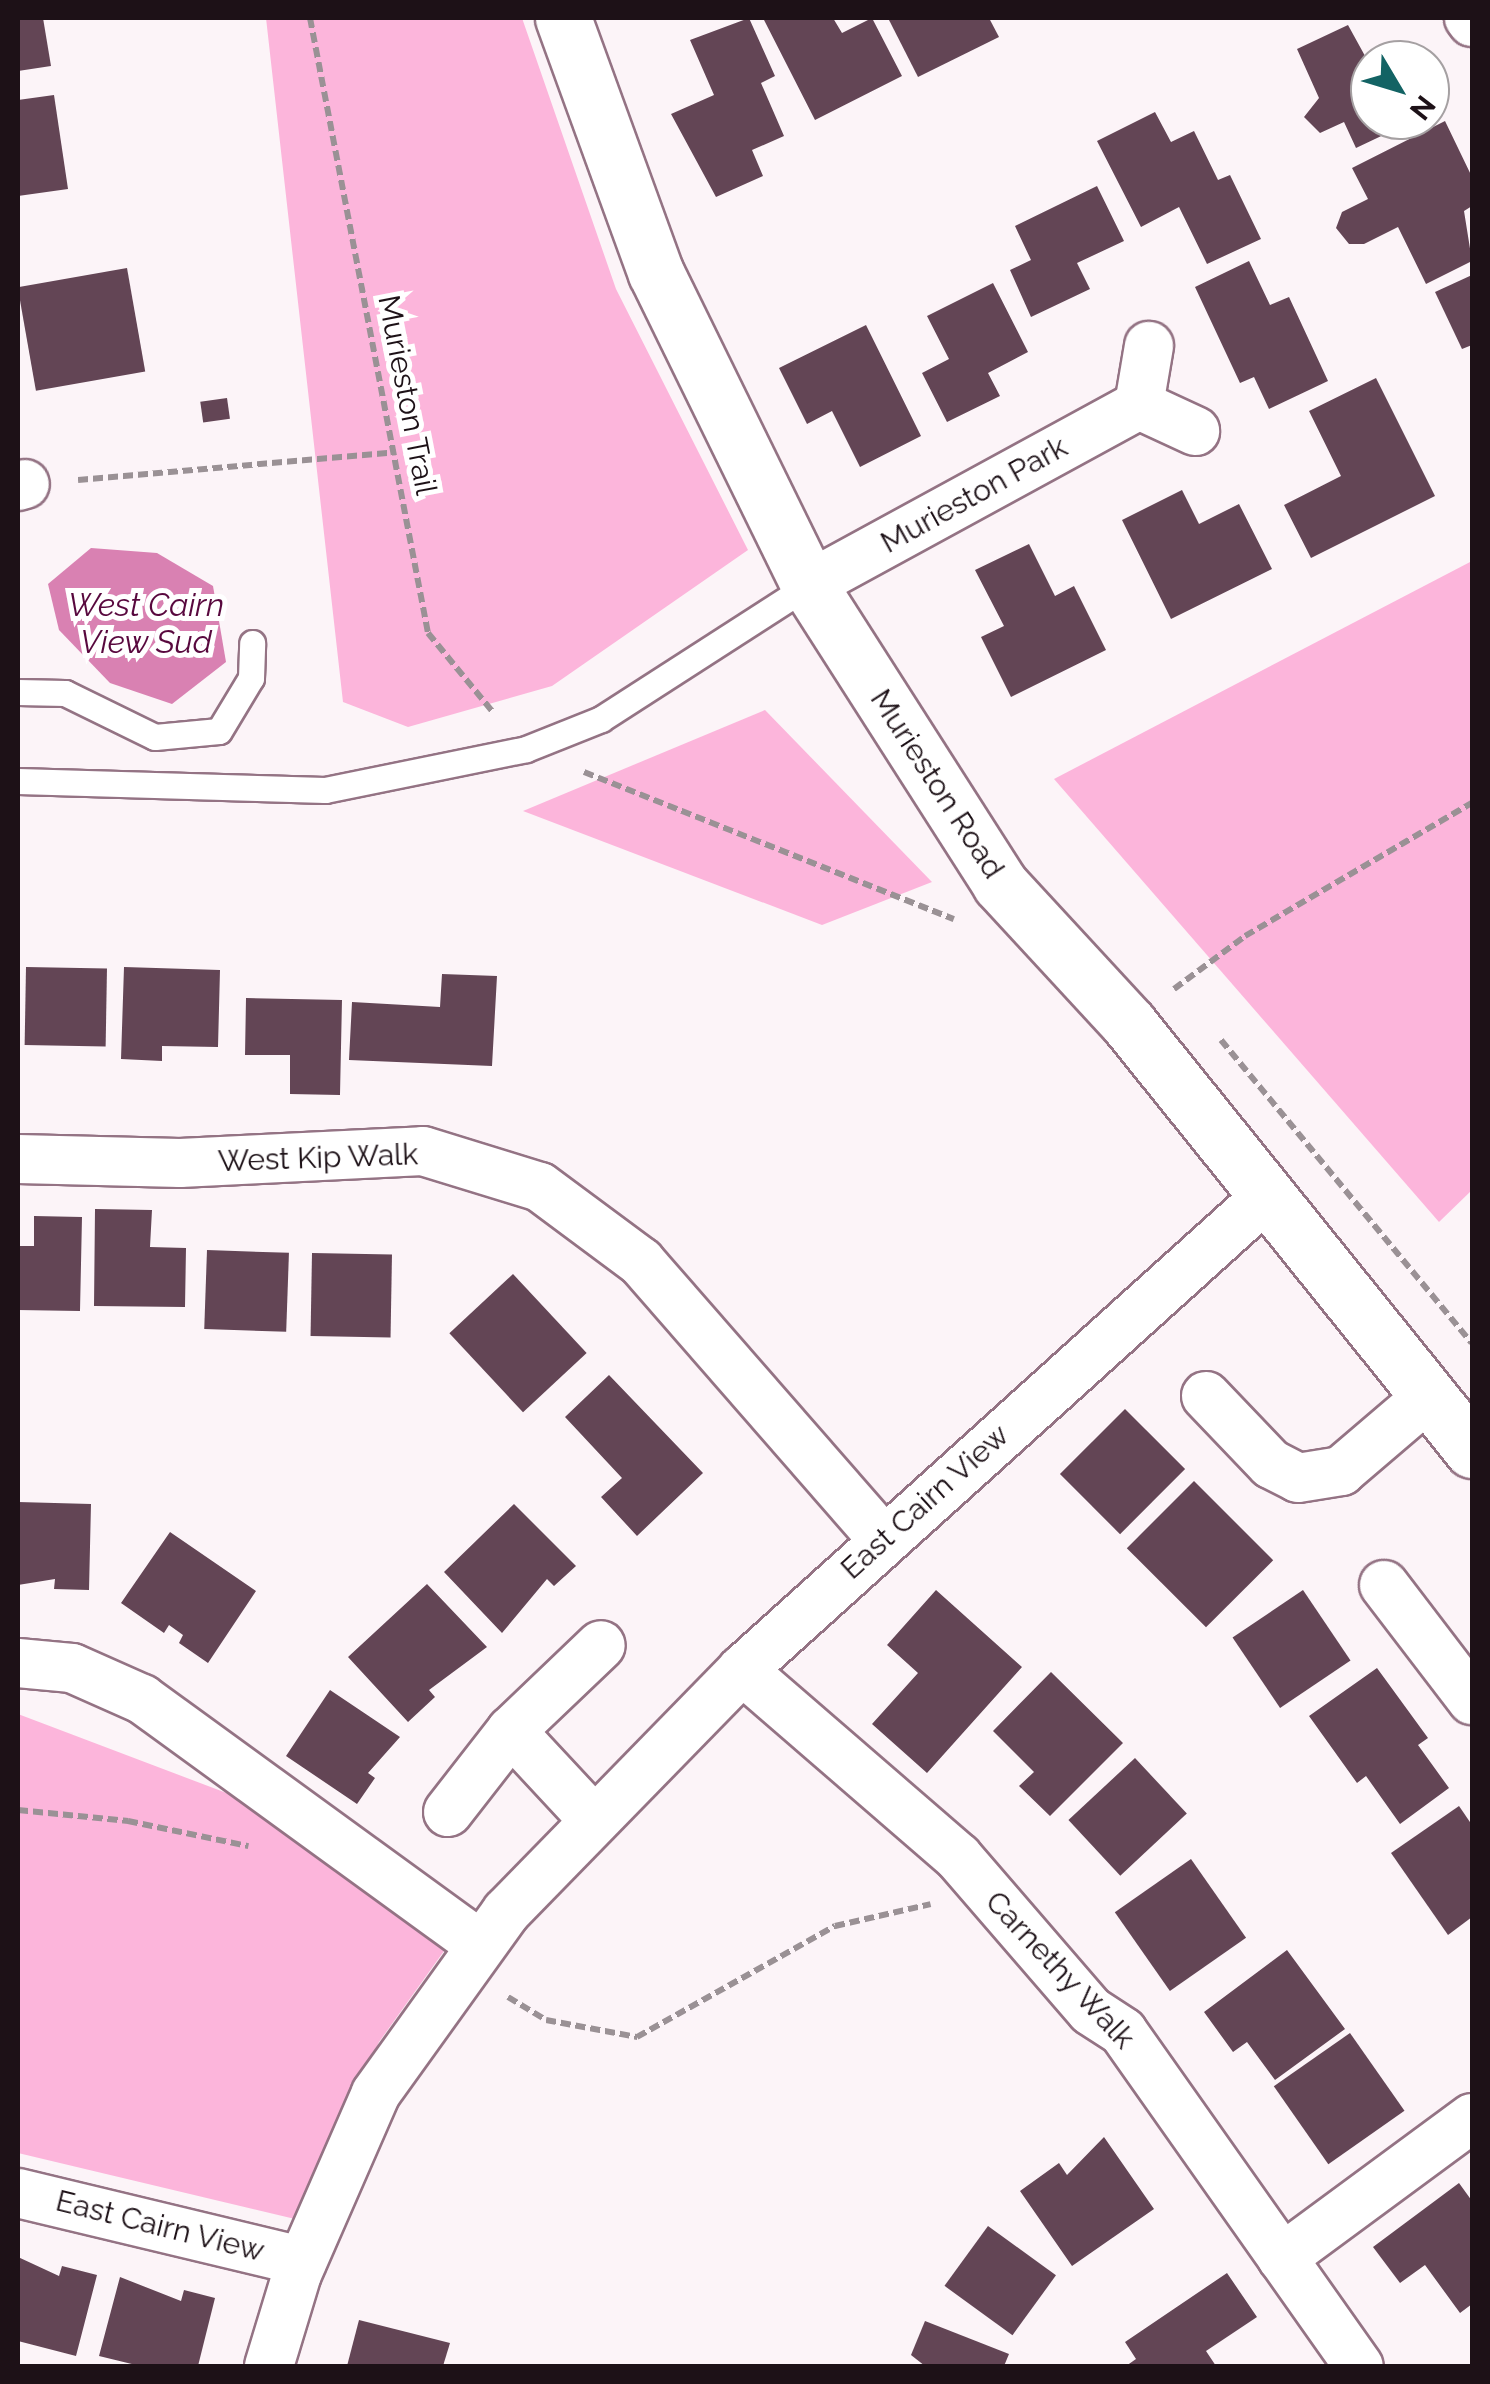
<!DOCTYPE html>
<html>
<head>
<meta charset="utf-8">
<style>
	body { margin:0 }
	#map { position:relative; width:1490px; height:2384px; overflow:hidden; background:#fcf4f8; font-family:Raleway,sans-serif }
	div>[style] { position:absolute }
	.green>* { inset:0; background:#fcb5db }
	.water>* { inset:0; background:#d981b2 }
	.building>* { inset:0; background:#634555; transform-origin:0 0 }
	.path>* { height:6px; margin-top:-3px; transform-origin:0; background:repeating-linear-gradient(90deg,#9a9195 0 10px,transparent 0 15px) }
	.roads { filter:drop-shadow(2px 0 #947384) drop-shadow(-2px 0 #947384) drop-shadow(0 2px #947384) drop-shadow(0 -2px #947384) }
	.service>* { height:25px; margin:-12.5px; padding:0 12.5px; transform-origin:12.5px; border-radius:12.5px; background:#fff }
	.minor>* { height:48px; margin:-24px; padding:0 24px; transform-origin:24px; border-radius:24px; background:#fff }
	.tertiary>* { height:55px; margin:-27.5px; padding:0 27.5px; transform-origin:27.5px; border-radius:27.5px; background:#fff }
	span { translate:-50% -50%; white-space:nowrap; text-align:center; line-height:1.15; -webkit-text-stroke:10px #fff; paint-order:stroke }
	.street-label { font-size:30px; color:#1d1117 }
	.water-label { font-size:32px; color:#58083e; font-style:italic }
	.frame { position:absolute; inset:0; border:20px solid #1d1117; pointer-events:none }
	.north { position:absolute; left:1350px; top:40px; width:100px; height:100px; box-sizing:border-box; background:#fff; border:2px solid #a5a0a2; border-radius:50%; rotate:128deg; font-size:28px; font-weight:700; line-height:40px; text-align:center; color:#1d1117 }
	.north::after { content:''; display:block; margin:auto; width:35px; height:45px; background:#136364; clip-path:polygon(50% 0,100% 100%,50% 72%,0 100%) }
</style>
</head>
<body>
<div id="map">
	<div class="green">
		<div style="clip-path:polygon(266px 18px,522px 18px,616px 289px,748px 550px,552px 686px,408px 727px,343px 702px)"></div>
		<div style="clip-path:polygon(1472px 561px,1472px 1190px,1439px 1222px,1054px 779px)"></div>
		<div style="clip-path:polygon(765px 710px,932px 882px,822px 925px,523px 811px)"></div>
		<div style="clip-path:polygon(18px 1714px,245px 1800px,449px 1944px,379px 2042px,295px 2219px,18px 2153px)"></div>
	</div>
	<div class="water">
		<div style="clip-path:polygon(91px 548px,157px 553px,213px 586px,226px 662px,172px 704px,110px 683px,59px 630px,48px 584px)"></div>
	</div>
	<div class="building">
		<div style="clip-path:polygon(18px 18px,43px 18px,51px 66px,18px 71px)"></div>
		<div style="clip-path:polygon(749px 18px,775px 76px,761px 83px,784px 136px,752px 150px,763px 176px,716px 197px,671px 114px,714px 95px,690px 40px)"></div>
		<div style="clip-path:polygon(763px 18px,833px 18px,842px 33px,872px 18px,902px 76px,815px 120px)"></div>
		<div style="clip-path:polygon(888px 18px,989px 18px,999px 37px,918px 77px)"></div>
		<div style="clip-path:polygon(1348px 25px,1370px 65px,1370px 120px,1415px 120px,1356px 148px,1344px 122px,1320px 133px,1304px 117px,1319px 98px,1297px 49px)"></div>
		<div style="clip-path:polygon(1408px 47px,1414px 60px,1380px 60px)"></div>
		<div style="clip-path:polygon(54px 95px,68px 189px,18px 196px,18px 100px)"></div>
		<div style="clip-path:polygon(1155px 112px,1171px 142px,1194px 131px,1218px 180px,1230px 175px,1261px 239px,1207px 264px,1179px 207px,1141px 227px,1097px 141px)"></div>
		<div style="clip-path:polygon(1445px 121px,1472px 177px,1472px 206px,1464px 211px,1472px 261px,1426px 284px,1398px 227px,1364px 244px,1349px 244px,1336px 228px,1342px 212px,1368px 199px,1352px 168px)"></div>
		<div style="clip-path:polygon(1097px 186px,1124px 241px,1077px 263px,1090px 289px,1031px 317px,1010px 270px,1031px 260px,1015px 226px)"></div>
		<div style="clip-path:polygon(1249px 261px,1270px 305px,1289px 297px,1328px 381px,1269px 409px,1254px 377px,1240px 383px,1195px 287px)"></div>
		<div style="left:127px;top:268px;width:105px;height:111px;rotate:80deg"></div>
		<div style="clip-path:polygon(1472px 275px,1472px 345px,1462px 349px,1435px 292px)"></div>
		<div style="clip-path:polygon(993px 283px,1028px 352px,988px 373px,1000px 396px,947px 422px,922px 373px,949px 359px,927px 316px)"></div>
		<div style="clip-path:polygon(866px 325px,921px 436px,860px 467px,832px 411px,807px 424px,779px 368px)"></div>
		<div style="clip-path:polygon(1376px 378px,1435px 496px,1311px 558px,1284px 505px,1341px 476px,1309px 411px)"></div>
		<div style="left:227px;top:398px;width:21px;height:27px;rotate:82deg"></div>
		<div style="clip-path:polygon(1182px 490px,1199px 524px,1239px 504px,1272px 569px,1171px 619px,1122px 520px)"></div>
		<div style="clip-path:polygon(1029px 544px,1055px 596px,1074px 586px,1106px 650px,1011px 697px,981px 637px,1004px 626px,975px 570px)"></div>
		<div style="left:26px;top:967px;width:81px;height:78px;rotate:1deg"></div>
		<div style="clip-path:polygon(124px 967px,220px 970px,218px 1047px,162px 1046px,162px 1061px,121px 1059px)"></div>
		<div style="clip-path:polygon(442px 974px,497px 976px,492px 1066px,349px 1060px,352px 1002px,440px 1007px)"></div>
		<div style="clip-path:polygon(246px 998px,342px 1000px,340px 1095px,290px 1094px,290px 1055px,245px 1055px)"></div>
		<div style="clip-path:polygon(95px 1209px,152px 1210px,150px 1247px,186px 1248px,185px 1307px,94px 1306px)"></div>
		<div style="clip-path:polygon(34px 1216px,82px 1217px,80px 1311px,18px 1310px,18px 1246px,34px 1246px)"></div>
		<div style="left:207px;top:1250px;width:82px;height:79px;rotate:2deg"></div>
		<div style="left:312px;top:1253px;width:80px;height:83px;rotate:1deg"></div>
		<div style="left:513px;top:1274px;width:108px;height:87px;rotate:47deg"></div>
		<div style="clip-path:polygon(609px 1375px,703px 1473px,637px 1536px,601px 1497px,622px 1478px,565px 1417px)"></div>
		<div style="left:1125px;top:1409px;width:85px;height:92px;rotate:45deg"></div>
		<div style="left:1194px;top:1481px;width:112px;height:95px;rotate:45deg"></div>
		<div style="clip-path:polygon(18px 1502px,91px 1504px,89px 1590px,54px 1589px,55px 1579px,18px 1585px)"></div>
		<div style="clip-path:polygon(514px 1504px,576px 1566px,554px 1586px,547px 1579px,502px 1633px,444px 1572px)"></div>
		<div style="clip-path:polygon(170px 1532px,256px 1591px,208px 1663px,179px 1643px,183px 1635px,169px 1625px,164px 1633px,121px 1603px)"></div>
		<div style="clip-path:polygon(427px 1584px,487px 1647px,429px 1690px,435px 1697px,408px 1722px,348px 1657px)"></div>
		<div style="clip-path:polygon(936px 1590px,1022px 1667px,927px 1773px,872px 1724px,918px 1673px,887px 1645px)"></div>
		<div style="left:1303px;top:1590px;width:85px;height:85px;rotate:56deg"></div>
		<div style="clip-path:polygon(1377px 1668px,1428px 1738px,1418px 1745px,1449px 1788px,1400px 1824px,1366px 1776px,1357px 1783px,1309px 1716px)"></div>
		<div style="clip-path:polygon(1051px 1672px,1123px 1743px,1050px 1816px,1019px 1786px,1034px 1772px,993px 1731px)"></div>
		<div style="clip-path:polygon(330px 1690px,400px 1737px,368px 1773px,375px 1778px,357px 1804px,286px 1756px)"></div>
		<div style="left:1135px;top:1758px;width:76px;height:91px;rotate:47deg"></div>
		<div style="clip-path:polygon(1459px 1806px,1472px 1825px,1472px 1917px,1448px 1935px,1391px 1853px)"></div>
		<div style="left:1191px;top:1859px;width:96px;height:93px;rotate:55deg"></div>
		<div style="clip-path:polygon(1287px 1950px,1345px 2029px,1275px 2080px,1247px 2042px,1233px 2052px,1204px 2012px)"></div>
		<div style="left:1350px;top:2033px;width:95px;height:93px;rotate:55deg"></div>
		<div style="clip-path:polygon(1104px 2137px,1154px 2209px,1072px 2266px,1020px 2191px,1059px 2163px,1067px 2175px)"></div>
		<div style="clip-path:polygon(1459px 2183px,1472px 2201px,1472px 2304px,1460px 2313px,1425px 2265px,1400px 2283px,1373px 2247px)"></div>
		<div style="left:988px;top:2226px;width:84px;height:74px;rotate:36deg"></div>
		<div style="clip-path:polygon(18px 2257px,59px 2276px,62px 2266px,97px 2275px,76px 2356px,18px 2341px)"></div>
		<div style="clip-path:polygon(1227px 2273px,1257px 2317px,1206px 2351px,1216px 2366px,1126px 2366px,1136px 2359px,1125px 2342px)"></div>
		<div style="clip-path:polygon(120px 2277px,181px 2301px,184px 2290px,215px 2298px,198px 2366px,140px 2366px,99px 2356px)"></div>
		<div style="clip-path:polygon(359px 2320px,450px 2343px,443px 2366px,347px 2366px)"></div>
		<div style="clip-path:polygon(925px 2321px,1009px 2354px,1004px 2366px,925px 2366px,911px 2355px)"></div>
	</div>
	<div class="path">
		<div style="left:310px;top:18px;width:626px;rotate:79.14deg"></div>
		<div style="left:428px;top:633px;width:102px;rotate:50.6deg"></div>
		<div style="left:78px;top:480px;width:319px;rotate:-5deg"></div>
		<div style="left:584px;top:772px;width:398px;rotate:21.7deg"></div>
		<div style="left:1174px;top:989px;width:89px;rotate:-36.7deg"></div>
		<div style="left:1245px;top:936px;width:263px;rotate:-30.4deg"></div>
		<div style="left:1221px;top:1040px;width:393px;rotate:50.4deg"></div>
		<div style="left:18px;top:1810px;width:111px;rotate:5.7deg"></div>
		<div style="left:128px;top:1821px;width:123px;rotate:11.8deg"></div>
		<div style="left:508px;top:1997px;width:44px;rotate:31.2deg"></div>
		<div style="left:546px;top:2020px;width:93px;rotate:10.6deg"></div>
		<div style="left:637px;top:2037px;width:227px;rotate:-29.3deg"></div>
		<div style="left:835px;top:1926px;width:98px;rotate:-12.9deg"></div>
	</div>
	<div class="roads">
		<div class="service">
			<div style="left:18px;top:692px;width:47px;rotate:1.2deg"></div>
			<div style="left:65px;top:693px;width:100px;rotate:26.1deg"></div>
			<div style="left:155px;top:737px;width:64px;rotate:-5.4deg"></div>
			<div style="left:219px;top:731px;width:62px;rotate:-58.9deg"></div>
			<div style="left:251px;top:678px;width:35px;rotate:-88deg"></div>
			<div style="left:18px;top:781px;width:307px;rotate:1.7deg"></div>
			<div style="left:325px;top:790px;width:205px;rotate:-11.5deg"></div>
			<div style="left:526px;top:749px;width:81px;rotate:-21.8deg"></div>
			<div style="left:601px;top:719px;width:247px;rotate:-32.8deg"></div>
		</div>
		<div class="minor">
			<div style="left:1469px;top:18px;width:5px;rotate:53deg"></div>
			<div style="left:1139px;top:405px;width:60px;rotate:-80.4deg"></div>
			<div style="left:18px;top:486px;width:7px;rotate:-16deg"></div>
			<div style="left:809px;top:585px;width:376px;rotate:-28.6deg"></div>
			<div style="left:1139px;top:405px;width:62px;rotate:24.9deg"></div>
			<div style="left:18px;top:1159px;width:162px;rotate:1.4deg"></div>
			<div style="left:180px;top:1163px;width:243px;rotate:-2.8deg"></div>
			<div style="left:423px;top:1151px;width:122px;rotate:17.1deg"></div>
			<div style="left:540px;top:1187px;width:126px;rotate:36.6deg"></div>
			<div style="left:641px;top:1262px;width:368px;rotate:48.9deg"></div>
			<div style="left:1206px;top:1396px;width:94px;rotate:46.3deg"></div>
			<div style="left:1271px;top:1464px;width:30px;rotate:27deg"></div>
			<div style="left:1298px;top:1478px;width:44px;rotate:-9.2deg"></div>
			<div style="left:1341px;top:1471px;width:117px;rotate:-40.5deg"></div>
			<div style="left:1384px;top:1585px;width:145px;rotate:52.6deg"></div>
			<div style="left:18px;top:1663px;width:54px;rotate:5.3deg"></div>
			<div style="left:72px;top:1668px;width:77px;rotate:23.9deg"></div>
			<div style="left:142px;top:1699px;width:418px;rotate:36deg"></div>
			<div style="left:742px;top:1670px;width:286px;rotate:40.9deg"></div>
			<div style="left:958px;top:1857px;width:203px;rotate:49.2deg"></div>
			<div style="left:1091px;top:2011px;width:38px;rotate:33deg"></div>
			<div style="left:1123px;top:2032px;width:409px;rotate:54.8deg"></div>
			<div style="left:511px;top:1731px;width:124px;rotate:-43.7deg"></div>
			<div style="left:448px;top:1812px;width:103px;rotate:-52.1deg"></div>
			<div style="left:511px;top:1731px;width:117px;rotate:47.1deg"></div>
			<div style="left:18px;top:2193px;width:292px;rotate:13.5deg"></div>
			<div style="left:1282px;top:2258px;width:236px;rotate:-36.4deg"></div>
			<div style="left:269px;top:2366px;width:96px;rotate:-73.1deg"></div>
			<div style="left:297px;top:2274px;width:197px;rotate:-66.4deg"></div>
			<div style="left:376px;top:2093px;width:223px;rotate:-54.3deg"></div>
			<div style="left:506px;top:1912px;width:338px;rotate:-45.7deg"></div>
			<div style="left:742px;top:1670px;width:707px;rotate:-42.08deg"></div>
		</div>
		<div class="tertiary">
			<div style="left:563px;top:18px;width:271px;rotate:70deg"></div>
			<div style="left:656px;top:273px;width:347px;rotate:63.9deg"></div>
			<div style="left:809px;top:585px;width:355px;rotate:57.4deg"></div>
			<div style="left:1000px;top:884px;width:190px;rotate:47.3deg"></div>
			<div style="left:1129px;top:1024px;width:547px;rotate:51.16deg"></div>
		</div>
	</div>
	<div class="street-label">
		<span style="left:407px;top:395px;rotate:79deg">Murieston Trail</span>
		<span style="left:974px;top:495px;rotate:-29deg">Murieston Park</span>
		<span style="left:937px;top:784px;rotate:57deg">Murieston Road</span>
		<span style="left:318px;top:1158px;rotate:-2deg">West Kip Walk</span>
		<span style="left:925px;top:1502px;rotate:-42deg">East Cairn View</span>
		<span style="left:1060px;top:1970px;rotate:47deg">Carnethy Walk</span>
		<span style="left:160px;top:2226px;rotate:14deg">East Cairn View</span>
	</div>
	<div class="water-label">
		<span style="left:146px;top:624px">West Cairn<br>View Sud</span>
	</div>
	<div class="frame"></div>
	<div class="north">N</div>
</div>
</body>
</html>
